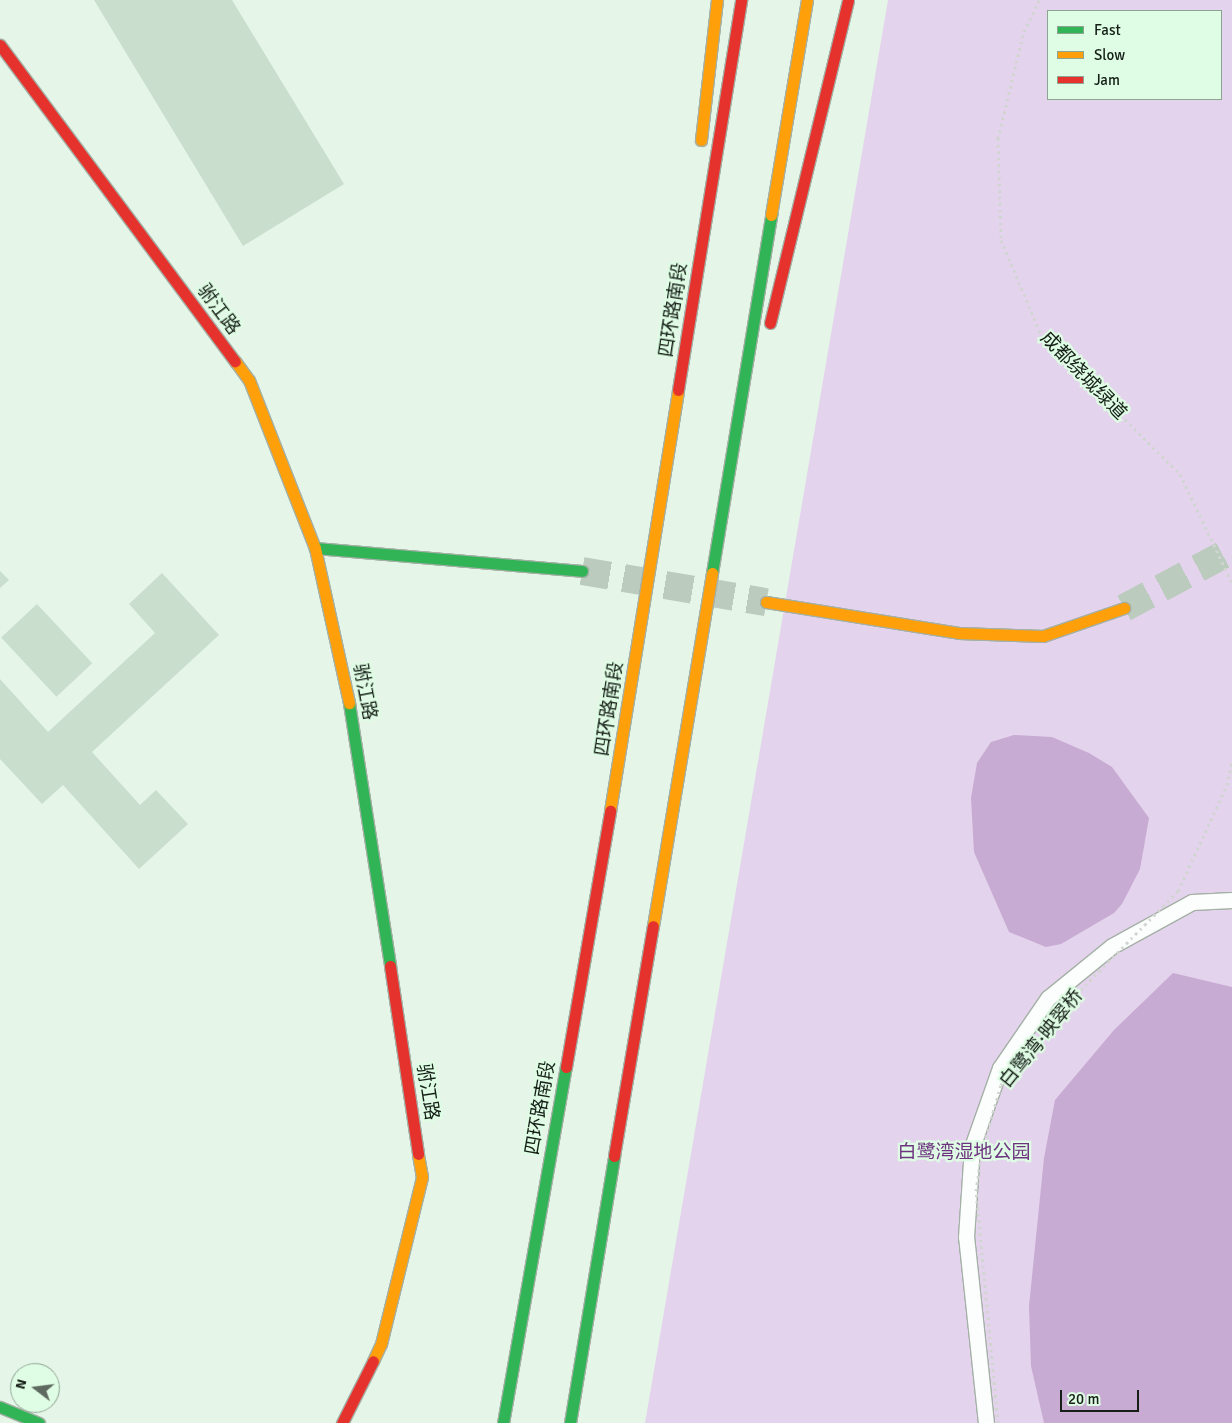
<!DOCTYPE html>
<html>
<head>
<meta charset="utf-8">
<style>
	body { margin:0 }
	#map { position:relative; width:1232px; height:1423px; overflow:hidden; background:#e5f6e8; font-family:Signika,"Noto Sans SC",sans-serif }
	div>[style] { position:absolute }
	.green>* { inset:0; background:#e4d3ec }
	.water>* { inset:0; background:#c7abd2 }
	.building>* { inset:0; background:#c9decd; transform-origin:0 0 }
	.secondary-tunnel>* { height:28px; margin-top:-14px; transform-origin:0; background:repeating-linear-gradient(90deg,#bbcbbe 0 28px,transparent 0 42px) }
	.path>* { height:3px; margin-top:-1.5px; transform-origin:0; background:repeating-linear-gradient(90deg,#d1d5d1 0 2.5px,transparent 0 6.5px) }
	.roads { filter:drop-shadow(1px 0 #a4b0a6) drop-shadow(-1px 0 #a4b0a6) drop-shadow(0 1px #a4b0a6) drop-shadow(0 -1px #a4b0a6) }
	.lane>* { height:15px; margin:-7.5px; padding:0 7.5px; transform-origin:7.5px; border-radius:7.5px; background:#fbfefc }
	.fast>* { height:11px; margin:-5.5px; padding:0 5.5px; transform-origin:5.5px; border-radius:5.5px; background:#30b455 }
	.slow>* { height:11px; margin:-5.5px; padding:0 5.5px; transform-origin:5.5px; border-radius:5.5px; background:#ff9f0a }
	.jam>* { height:11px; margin:-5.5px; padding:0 5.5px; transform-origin:5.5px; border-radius:5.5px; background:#e5322d }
	.path-bridge>* { height:3px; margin-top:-1.5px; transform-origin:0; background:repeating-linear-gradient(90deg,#d1d5d1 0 2.5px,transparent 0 6.5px) }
	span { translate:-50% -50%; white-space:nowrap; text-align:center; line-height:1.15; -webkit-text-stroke:4.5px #dffce4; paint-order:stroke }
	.street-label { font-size:19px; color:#151f17 }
	.park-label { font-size:19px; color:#6e3480 }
	.legend { position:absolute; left:1047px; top:10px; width:175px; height:90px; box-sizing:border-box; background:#dffce4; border:1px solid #8ea492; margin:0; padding:6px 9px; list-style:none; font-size:15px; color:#151f17 }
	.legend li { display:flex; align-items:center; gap:10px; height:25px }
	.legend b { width:25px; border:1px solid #8ea492 }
	.north { position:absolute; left:10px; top:1363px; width:50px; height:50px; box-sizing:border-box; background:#dffce4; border:1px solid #8ea492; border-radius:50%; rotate:285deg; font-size:14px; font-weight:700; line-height:20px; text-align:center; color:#151f17 }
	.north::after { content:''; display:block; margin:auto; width:18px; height:22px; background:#5e6a60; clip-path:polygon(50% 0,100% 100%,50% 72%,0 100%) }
	.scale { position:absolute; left:1060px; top:1390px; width:79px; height:22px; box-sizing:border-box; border:2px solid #151f17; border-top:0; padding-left:6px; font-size:15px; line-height:18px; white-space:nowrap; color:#151f17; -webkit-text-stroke:4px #dffce4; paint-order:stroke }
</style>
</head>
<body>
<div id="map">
	<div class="green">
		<div style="clip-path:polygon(evenodd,888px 0,1232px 0,1232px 1423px,645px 1423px,888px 0,1048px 11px,1221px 11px,1221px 99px,1048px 99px,1048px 11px)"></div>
	</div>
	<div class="water">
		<div style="clip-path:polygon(1014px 735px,1052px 737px,1089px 753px,1112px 767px,1149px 818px,1140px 869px,1122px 904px,1114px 913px,1061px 944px,1046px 947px,1009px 932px,974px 852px,971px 798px,977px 763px,991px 742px)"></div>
		<div style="clip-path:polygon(1173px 973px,1232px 987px,1232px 1423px,1044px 1423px,1031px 1366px,1029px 1306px,1044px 1158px,1055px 1100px,1114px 1030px)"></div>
	</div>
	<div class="building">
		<div style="clip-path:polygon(94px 0,232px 0,344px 184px,243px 246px)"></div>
		<div style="clip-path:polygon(0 571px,9px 580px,0 588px)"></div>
		<div style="clip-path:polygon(162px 573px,219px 635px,92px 752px,140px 805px,156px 790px,188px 824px,139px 869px,63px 785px,42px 804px,0 759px,0 679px,48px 732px,155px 633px,129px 604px)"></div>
		<div style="left:37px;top:604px;width:81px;height:49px;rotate:47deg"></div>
	</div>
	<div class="secondary-tunnel">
		<div style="left:582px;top:571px;width:187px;rotate:9.6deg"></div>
		<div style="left:1124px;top:608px;width:123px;rotate:-28.2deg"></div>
	</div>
	<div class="path">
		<div style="left:1039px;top:0;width:38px;rotate:115deg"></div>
		<div style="left:1023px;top:35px;width:106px;rotate:103.6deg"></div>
		<div style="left:998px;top:138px;width:102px;rotate:88.3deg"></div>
		<div style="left:1001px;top:240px;width:105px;rotate:67.1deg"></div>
		<div style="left:1042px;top:337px;width:194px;rotate:44.8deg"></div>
		<div style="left:1180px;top:474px;width:121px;rotate:64.5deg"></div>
	</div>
	<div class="roads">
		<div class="lane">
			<div style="left:986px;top:1423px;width:187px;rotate:-96.1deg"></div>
			<div style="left:966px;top:1237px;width:90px;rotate:-86.2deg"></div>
			<div style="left:972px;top:1147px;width:84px;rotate:-70.5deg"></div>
			<div style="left:1000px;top:1068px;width:85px;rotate:-55.6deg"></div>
			<div style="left:1048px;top:998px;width:82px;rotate:-39.1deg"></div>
			<div style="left:1112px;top:946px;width:91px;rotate:-28.8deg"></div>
			<div style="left:1192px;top:902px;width:40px;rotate:-2.9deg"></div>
		</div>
		<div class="fast">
			<div style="left:315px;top:548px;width:268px;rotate:4.9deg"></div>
			<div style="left:712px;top:573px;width:363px;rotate:-80.6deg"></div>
			<div style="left:349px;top:703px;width:266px;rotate:81.1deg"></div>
			<div style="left:0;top:1407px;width:42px;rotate:22.3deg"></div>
			<div style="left:503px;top:1423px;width:362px;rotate:-80deg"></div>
			<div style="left:570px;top:1423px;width:271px;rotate:-80.6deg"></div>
		</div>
		<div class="slow">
			<div style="left:701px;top:140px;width:141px;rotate:-83.5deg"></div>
			<div style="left:771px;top:215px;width:218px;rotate:-80.5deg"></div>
			<div style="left:235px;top:361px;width:24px;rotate:54deg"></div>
			<div style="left:249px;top:380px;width:180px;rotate:68.6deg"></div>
			<div style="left:315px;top:548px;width:159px;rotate:77.6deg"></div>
			<div style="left:766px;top:602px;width:195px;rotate:9.1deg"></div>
			<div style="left:959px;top:633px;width:84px;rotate:2deg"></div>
			<div style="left:1043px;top:636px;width:86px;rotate:-19.1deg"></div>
			<div style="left:610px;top:811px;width:426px;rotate:-80.8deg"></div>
			<div style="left:653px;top:926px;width:358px;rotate:-80.5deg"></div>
			<div style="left:373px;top:1361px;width:19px;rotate:-65deg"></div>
			<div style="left:381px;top:1344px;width:172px;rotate:-76.2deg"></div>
			<div style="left:422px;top:1177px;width:23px;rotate:-100deg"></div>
		</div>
		<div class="jam">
			<div style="left:0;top:45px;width:394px;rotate:53.4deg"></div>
			<div style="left:770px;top:323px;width:332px;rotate:-76.4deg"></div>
			<div style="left:678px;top:390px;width:395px;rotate:-80.8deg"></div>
			<div style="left:390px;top:966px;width:190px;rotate:81.5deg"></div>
			<div style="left:566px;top:1067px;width:260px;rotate:-80.2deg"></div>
			<div style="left:614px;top:1156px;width:233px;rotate:-80.4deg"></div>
			<div style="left:342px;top:1423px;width:69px;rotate:-63.4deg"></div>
		</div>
	</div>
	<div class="path-bridge">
		<div style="left:998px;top:1423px;width:233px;rotate:-95.4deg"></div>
		<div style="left:976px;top:1191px;width:41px;rotate:-81.7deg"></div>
		<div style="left:982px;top:1150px;width:68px;rotate:-73.7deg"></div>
		<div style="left:1001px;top:1085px;width:92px;rotate:-51.6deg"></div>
		<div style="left:1058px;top:1013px;width:171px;rotate:-45.5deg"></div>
		<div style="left:1178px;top:891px;width:117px;rotate:-65.2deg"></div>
		<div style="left:1227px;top:785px;width:25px;rotate:-78deg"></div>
	</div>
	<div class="street-label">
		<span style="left:218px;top:310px;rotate:53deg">驸江路</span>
		<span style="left:674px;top:310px;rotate:-81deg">四环路南段</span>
		<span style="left:1083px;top:376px;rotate:46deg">成都绕城绿道</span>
		<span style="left:364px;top:692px;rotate:79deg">驸江路</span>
		<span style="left:610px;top:709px;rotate:-81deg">四环路南段</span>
		<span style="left:1042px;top:1039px;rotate:-51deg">白鹭湾·映翠桥</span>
		<span style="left:427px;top:1092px;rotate:81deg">驸江路</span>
		<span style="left:541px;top:1108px;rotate:-80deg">四环路南段</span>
	</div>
	<div class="park-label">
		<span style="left:964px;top:1153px">白鹭湾湿地公园</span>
	</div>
	<ul class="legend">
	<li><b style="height:6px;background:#30b455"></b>Fast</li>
	<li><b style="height:6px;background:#ff9f0a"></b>Slow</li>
	<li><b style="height:6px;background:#e5322d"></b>Jam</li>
	</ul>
	<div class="north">N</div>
	<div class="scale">20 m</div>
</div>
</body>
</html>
